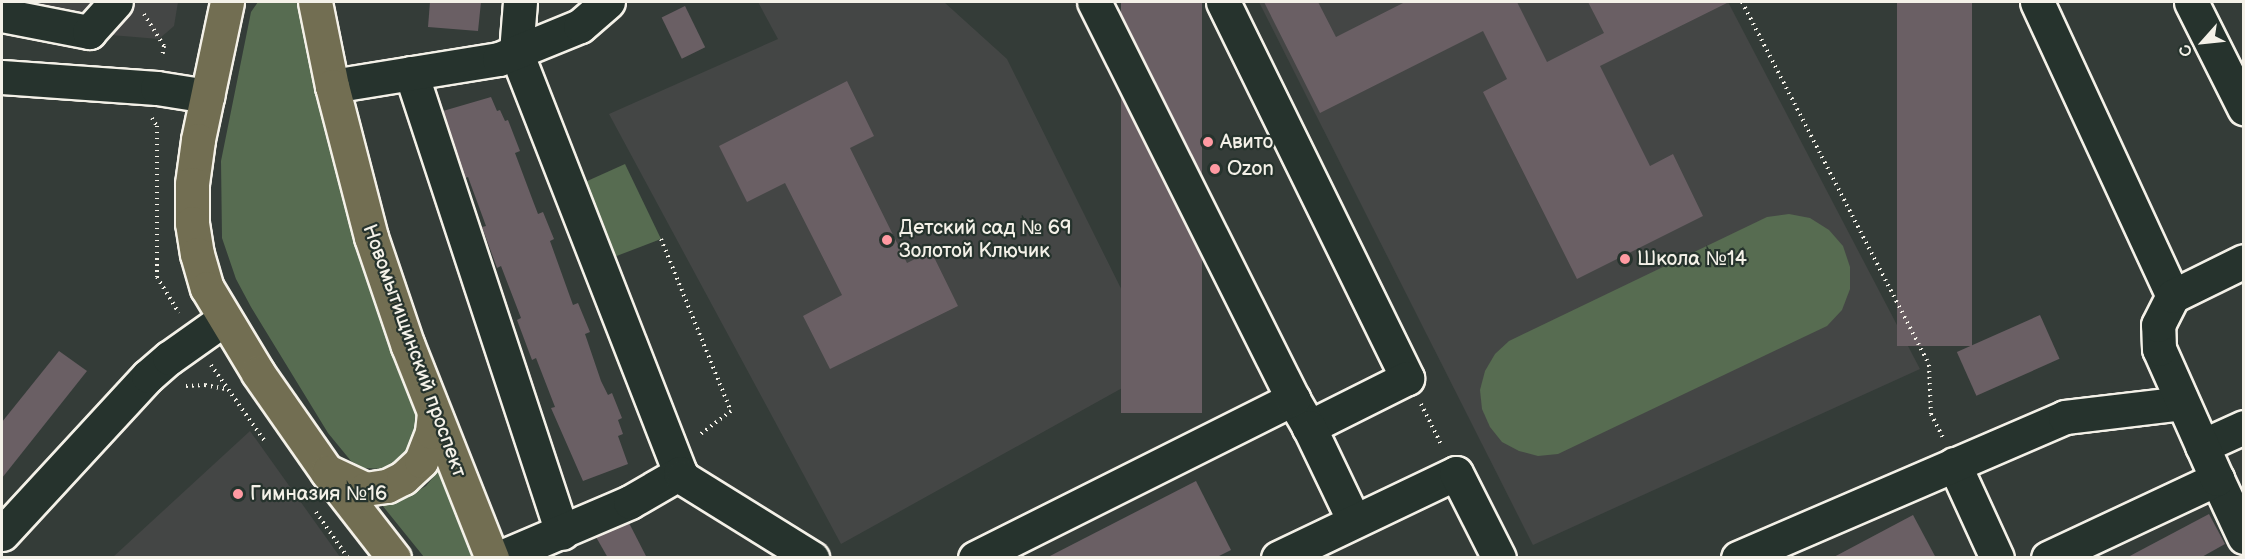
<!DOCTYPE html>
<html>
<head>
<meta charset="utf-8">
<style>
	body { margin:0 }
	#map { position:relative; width:2245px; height:559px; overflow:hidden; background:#343c38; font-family:"Balsamiq Sans",sans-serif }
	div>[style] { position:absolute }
	.built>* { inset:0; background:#444645 }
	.green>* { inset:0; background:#576c51 }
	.building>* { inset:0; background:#6a5f64; transform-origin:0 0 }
	.path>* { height:4px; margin-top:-2px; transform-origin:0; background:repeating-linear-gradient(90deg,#f4f1e8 0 1.5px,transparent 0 6px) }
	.roads { filter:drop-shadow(2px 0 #f4f1e8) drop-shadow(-2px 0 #f4f1e8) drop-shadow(0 2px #f4f1e8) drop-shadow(0 -2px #f4f1e8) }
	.minor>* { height:33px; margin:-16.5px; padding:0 16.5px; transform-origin:16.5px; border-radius:16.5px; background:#26332d }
	.major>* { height:33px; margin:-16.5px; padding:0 16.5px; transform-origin:16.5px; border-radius:16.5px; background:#726e52 }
	.dots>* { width:16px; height:16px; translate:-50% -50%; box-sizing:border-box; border:3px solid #26332d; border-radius:50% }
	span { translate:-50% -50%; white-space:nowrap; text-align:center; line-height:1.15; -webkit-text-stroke:4.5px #26332d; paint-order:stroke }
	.poi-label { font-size:20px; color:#f4f1e8 }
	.left { translate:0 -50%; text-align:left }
	.street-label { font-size:20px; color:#f4f1e8 }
	.frame { position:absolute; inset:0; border:3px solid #f4f1e8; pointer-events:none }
	.north { position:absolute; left:2173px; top:12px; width:60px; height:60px; -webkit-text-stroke:4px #26332d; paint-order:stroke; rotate:243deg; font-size:16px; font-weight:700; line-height:24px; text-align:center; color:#f4f1e8 }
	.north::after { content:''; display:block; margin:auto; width:21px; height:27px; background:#f4f1e8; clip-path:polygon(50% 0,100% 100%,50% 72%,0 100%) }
</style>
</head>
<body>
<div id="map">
	<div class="built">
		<div style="clip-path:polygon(2px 2px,178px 2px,174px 26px,159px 39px,2px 26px)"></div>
		<div style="clip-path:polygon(758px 2px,944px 2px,1007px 59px,1160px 367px,841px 544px,609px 114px,778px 39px)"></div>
		<div style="clip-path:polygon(1259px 2px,1728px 2px,1920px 369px,1533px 545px)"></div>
		<div style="clip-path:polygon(250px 431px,340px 557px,113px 557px)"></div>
	</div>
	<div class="green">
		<div style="clip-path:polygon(258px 2px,298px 2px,302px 12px,346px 211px,419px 412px,416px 443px,397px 464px,385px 469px,363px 468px,351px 461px,328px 433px,251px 307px,236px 279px,222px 238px,221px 161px,251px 12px)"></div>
		<div style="clip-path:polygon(625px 164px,661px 239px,614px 257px,585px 182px)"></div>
		<div style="clip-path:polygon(1789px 214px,1810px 218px,1829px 230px,1843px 246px,1850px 267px,1850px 289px,1842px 310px,1827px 326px,1558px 454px,1538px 456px,1519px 451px,1502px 442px,1490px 427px,1482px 409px,1480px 390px,1485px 371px,1495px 354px,1509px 341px,1767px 217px)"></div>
		<div style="clip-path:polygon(440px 469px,473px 557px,424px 557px,382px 505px,402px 500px,426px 486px)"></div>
	</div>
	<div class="building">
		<div style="clip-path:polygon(430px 2px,481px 2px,478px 31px,428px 27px)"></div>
		<div style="left:1121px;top:2px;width:81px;height:411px"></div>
		<div style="clip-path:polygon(1264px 2px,1318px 2px,1336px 37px,1405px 2px,1517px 2px,1547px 62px,1604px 33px,1588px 2px,1729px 2px,1600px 66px,1650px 166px,1673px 154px,1703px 216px,1577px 279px,1483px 92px,1507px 79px,1483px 31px,1320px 113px)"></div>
		<div style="left:1897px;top:2px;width:75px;height:344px"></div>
		<div style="left:685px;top:6px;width:46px;height:26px;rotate:64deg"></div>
		<div style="clip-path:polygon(847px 81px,874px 136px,850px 148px,907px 263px,931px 251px,958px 306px,830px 369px,803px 316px,842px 295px,785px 183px,747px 202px,719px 146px)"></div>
		<div style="clip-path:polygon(491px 97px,497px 111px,500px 110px,505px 121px,508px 120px,520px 151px,515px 153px,533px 201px,538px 214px,543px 212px,554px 239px,550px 241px,573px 305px,578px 303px,590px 332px,585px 334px,601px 381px,608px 395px,612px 393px,622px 418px,618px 420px,623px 434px,618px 436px,628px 464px,583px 481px,551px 408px,555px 407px,536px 358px,532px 360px,517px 320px,521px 318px,501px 266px,497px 268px,482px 227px,486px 226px,468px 177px,465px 178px,443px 111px)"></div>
		<div style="left:2040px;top:315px;width:48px;height:91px;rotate:66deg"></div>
		<div style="clip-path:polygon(59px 351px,87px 371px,2px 478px,2px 422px)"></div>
		<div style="clip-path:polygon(1196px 481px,1231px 550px,1215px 558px,1046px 558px)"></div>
		<div style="clip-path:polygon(2209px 514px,2225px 544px,2200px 558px,2126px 558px)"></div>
		<div style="clip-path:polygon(1913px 515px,1936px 558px,1832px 558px)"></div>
		<div style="clip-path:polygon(629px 523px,647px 558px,608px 558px,596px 537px)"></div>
	</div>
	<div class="path">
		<div style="left:1742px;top:2px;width:408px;rotate:62.7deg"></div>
		<div style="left:1929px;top:365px;width:49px;rotate:87.7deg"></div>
		<div style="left:1931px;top:414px;width:27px;rotate:63deg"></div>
		<div style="left:144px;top:14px;width:38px;rotate:58deg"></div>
		<div style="left:164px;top:46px;width:11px;rotate:100deg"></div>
		<div style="left:152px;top:118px;width:9px;rotate:58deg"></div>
		<div style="left:157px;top:126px;width:151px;rotate:90deg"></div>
		<div style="left:157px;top:277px;width:42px;rotate:58.6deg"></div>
		<div style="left:661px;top:239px;width:186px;rotate:67.9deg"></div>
		<div style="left:731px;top:411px;width:41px;rotate:142.9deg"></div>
		<div style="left:211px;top:365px;width:92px;rotate:54.8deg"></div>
		<div style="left:186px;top:386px;width:19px;rotate:-3deg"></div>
		<div style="left:205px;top:385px;width:21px;rotate:11deg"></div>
		<div style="left:1421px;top:404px;width:47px;rotate:63.4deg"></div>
		<div style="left:316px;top:512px;width:56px;rotate:55.2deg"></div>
	</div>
	<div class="roads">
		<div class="minor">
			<div style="left:520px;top:2px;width:50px;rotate:94.6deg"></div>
			<div style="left:516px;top:52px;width:452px;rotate:68.7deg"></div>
			<div style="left:1223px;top:2px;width:419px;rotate:63.9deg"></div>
			<div style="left:1407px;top:378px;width:110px;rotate:153.4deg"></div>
			<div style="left:1309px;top:427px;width:32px;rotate:-120deg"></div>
			<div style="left:2037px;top:2px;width:324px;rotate:65.2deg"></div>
			<div style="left:2191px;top:2px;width:119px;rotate:63.4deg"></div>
			<div style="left:2px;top:15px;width:89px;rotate:11.1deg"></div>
			<div style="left:89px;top:32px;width:40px;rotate:-48deg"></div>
			<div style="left:411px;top:73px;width:484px;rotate:71.8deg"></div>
			<div style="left:2px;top:77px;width:155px;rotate:4.1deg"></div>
			<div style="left:157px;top:88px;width:51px;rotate:9.1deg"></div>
			<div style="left:332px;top:86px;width:169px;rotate:-9.2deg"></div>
			<div style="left:499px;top:59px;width:87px;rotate:-22.2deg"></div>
			<div style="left:580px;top:26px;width:37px;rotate:-41deg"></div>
			<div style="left:1309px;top:427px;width:104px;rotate:64.4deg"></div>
			<div style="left:2202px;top:446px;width:46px;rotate:-24.3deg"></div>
			<div style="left:1954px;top:464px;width:103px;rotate:65.4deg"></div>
			<div style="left:2217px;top:479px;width:64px;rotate:65deg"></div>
			<div style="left:2px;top:534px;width:215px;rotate:-47.3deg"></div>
			<div style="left:148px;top:376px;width:28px;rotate:-41deg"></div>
			<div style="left:169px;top:358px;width:67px;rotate:-35.3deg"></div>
			<div style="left:499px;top:558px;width:142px;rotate:-23.1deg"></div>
			<div style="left:630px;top:502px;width:58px;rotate:-30.1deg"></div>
			<div style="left:680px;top:473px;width:6px;rotate:59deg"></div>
			<div style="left:683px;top:478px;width:152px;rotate:31.8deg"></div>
			<div style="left:975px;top:558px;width:356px;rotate:-26.6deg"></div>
			<div style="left:1293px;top:399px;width:444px;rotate:-116.6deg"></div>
			<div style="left:1278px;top:558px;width:197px;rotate:-25.5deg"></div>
			<div style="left:1456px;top:473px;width:95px;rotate:63.2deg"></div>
			<div style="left:1738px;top:558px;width:356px;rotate:-23.3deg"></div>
			<div style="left:2065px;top:417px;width:118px;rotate:-6.8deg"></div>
			<div style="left:2048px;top:558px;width:187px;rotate:-25.1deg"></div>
			<div style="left:2217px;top:479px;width:142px;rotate:-114deg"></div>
			<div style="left:2159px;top:349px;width:24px;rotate:-92deg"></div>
			<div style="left:2158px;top:325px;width:33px;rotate:-63deg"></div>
			<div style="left:2173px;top:296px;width:79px;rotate:-26.2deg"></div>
		</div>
		<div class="major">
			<div style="left:227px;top:2px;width:141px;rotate:101.9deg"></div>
			<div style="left:198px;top:140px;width:44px;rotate:97.8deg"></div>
			<div style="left:192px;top:184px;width:39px;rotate:90deg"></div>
			<div style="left:192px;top:223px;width:31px;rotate:81deg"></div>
			<div style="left:197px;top:254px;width:35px;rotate:74deg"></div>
			<div style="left:207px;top:288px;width:99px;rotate:59deg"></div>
			<div style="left:258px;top:373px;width:121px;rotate:55.1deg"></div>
			<div style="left:327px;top:472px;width:109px;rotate:52.1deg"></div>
			<div style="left:315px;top:2px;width:86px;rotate:78.6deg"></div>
			<div style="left:332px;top:86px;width:156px;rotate:75.5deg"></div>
			<div style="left:371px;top:237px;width:115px;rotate:71.3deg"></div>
			<div style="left:408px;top:346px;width:228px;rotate:68.4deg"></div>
			<div style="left:329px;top:472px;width:40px;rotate:25deg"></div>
			<div style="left:365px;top:489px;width:22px;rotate:-8deg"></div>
			<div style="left:387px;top:486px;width:18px;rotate:-27deg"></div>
			<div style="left:403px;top:478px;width:25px;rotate:-43deg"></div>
			<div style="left:421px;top:461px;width:31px;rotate:-69deg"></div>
			<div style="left:432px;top:432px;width:18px;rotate:-84deg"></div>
		</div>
	</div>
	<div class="dots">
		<div style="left:1208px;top:142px;background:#ff9aa2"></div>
		<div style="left:1215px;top:169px;background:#ff9aa2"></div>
		<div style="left:887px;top:240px;background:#ff9aa2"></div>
		<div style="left:1625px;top:259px;background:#ff9aa2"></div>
		<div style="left:238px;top:494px;background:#ff9aa2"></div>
	</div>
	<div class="poi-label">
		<span class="left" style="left:1220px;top:142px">Авито</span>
		<span class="left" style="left:1227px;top:169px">Ozon</span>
		<span class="left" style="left:899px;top:240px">Детский сад № 69<br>Золотой Ключик</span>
		<span class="left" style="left:1637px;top:259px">Школа №14</span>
		<span class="left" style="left:250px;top:494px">Гимназия №16</span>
	</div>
	<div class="street-label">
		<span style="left:414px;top:351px;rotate:70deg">Новомытищинский проспект</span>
	</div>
	<div class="frame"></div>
	<div class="north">С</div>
</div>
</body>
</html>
